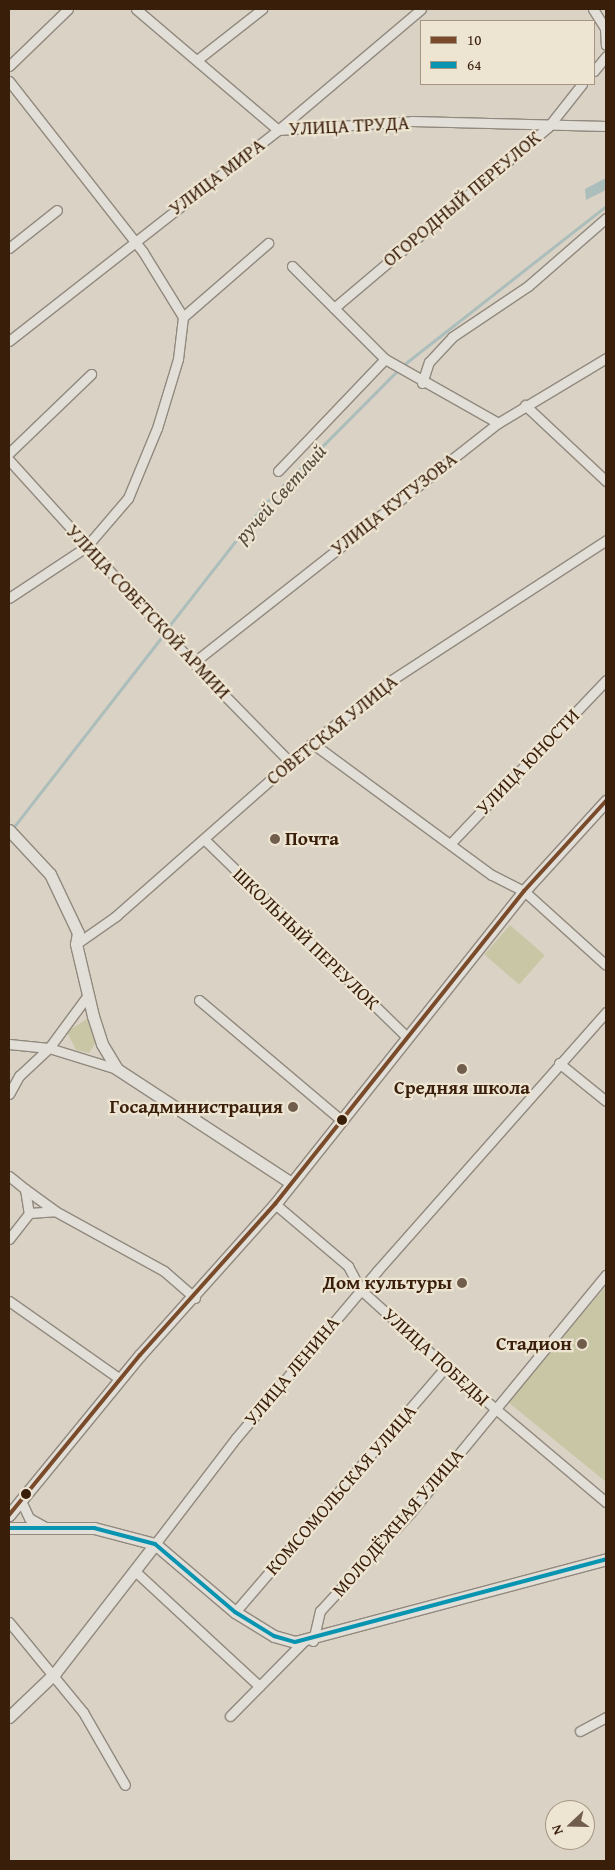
<!DOCTYPE html>
<html>
<head>
<meta charset="utf-8">
<style>
	body { margin:0 }
	#map { position:relative; width:615px; height:1870px; overflow:hidden; background:#dad2c4; font-family:"Gentium Book Plus",serif }
	div>[style] { position:absolute }
	.green>* { inset:0; background:#c8c6a5; transform-origin:0 0 }
	.water>* { inset:0; background:#acbebc }
	.stream>* { height:2.5px; margin:-1.25px; padding:0 1.25px; transform-origin:1.25px; border-radius:1.25px; background:#acbebc }
	.roads { filter:drop-shadow(1px 0 #91897e) drop-shadow(-1px 0 #91897e) drop-shadow(0 1px #91897e) drop-shadow(0 -1px #91897e) }
	.minor>* { height:9px; margin:-4.5px; padding:0 4.5px; transform-origin:4.5px; border-radius:4.5px; background:#e2dfd8 }
	.tertiary>* { height:11px; margin:-5.5px; padding:0 5.5px; transform-origin:5.5px; border-radius:5.5px; background:#e2dfd8 }
	.bus-1>* { height:4px; margin:-2px; padding:0 2px; transform-origin:2px; border-radius:2px; background:#7a4b2a }
	.bus-2>* { height:4px; margin:-2px; padding:0 2px; transform-origin:2px; border-radius:2px; background:#0994b1 }
	.dots>* { width:14px; height:14px; translate:-50% -50%; box-sizing:border-box; border:2px solid #ede4d2; border-radius:50% }
	span { translate:-50% -50%; white-space:nowrap; text-align:center; line-height:1.15; -webkit-text-stroke:4.5px #ede4d2; paint-order:stroke }
	.street-label { font-size:19px; color:#391e0a }
	.poi-label { font-size:19px; color:#391e0a; font-weight:700 }
	.left { translate:0 -50%; text-align:left }
	.right { translate:-100% -50%; text-align:right }
	.water-label { font-size:20px; color:#564c3f; font-style:italic }
	.frame { position:absolute; inset:0; border:10px solid #391e0a; pointer-events:none }
	.legend { position:absolute; left:420px; top:20px; width:175px; height:65px; box-sizing:border-box; background:#ede4d2; border:1px solid #a59582; margin:0; padding:6px 9px; list-style:none; font-size:15px; color:#391e0a }
	.legend li { display:flex; align-items:center; gap:10px; height:25px }
	.legend b { width:25px; border:1px solid #a59582 }
	.north { position:absolute; left:545px; top:1800px; width:50px; height:50px; box-sizing:border-box; background:#ede4d2; border:1px solid #a59582; border-radius:50%; rotate:249deg; font-size:14px; font-weight:700; line-height:20px; text-align:center; color:#391e0a }
	.north::after { content:''; display:block; margin:auto; width:18px; height:22px; background:#715d4b; clip-path:polygon(50% 0,100% 100%,50% 72%,0 100%) }
</style>
</head>
<body>
<div id="map">
	<div class="green">
		<div style="left:510px;top:925px;width:46px;height:39px;rotate:41deg"></div>
		<div style="clip-path:polygon(88px 1018px,96px 1042px,89px 1053px,76px 1050px,67px 1032px)"></div>
		<div style="clip-path:polygon(606px 1286px,606px 1482px,508px 1402px)"></div>
	</div>
	<div class="water">
		<div style="clip-path:polygon(606px 178px,606px 190px,586px 200px,585px 189px)"></div>
	</div>
	<div class="stream">
		<div style="left:402px;top:366px;width:259px;rotate:-38.1deg"></div>
		<div style="left:166px;top:630px;width:156px;rotate:-52deg"></div>
		<div style="left:262px;top:507px;width:193px;rotate:-45.2deg"></div>
		<div style="left:13px;top:828px;width:244px;rotate:-52.1deg"></div>
	</div>
	<div class="roads">
		<div class="minor">
			<div style="left:136px;top:9px;width:187px;rotate:40.4deg"></div>
			<div style="left:278px;top:130px;width:134px;rotate:-3.8deg"></div>
			<div style="left:412px;top:121px;width:194px;rotate:1.5deg"></div>
			<div style="left:593px;top:9px;width:22px;rotate:58deg"></div>
			<div style="left:605px;top:28px;width:17px;rotate:87deg"></div>
			<div style="left:197px;top:60px;width:83px;rotate:-38.1deg"></div>
			<div style="left:9px;top:66px;width:82px;rotate:-44deg"></div>
			<div style="left:594px;top:71px;width:19px;rotate:-51deg"></div>
			<div style="left:9px;top:81px;width:217px;rotate:51.9deg"></div>
			<div style="left:143px;top:252px;width:76px;rotate:58.4deg"></div>
			<div style="left:183px;top:317px;width:42px;rotate:96.8deg"></div>
			<div style="left:178px;top:359px;width:72px;rotate:106.9deg"></div>
			<div style="left:157px;top:428px;width:76px;rotate:112.5deg"></div>
			<div style="left:128px;top:498px;width:65px;rotate:130.6deg"></div>
			<div style="left:86px;top:547px;width:92px;rotate:146.5deg"></div>
			<div style="left:9px;top:248px;width:61px;rotate:-38.4deg"></div>
			<div style="left:292px;top:266px;width:132px;rotate:45deg"></div>
			<div style="left:385px;top:359px;width:130px;rotate:29.5deg"></div>
			<div style="left:334px;top:308px;width:280px;rotate:-40.2deg"></div>
			<div style="left:548px;top:127px;width:55px;rotate:-51.7deg"></div>
			<div style="left:183px;top:317px;width:113px;rotate:-41deg"></div>
			<div style="left:9px;top:341px;width:342px;rotate:-38.1deg"></div>
			<div style="left:278px;top:130px;width:187px;rotate:-40.2deg"></div>
			<div style="left:422px;top:383px;width:22px;rotate:-72deg"></div>
			<div style="left:429px;top:362px;width:34px;rotate:-47deg"></div>
			<div style="left:452px;top:337px;width:92px;rotate:-33.9deg"></div>
			<div style="left:528px;top:286px;width:103px;rotate:-41.1deg"></div>
			<div style="left:525px;top:405px;width:111px;rotate:43.2deg"></div>
			<div style="left:9px;top:453px;width:114px;rotate:-43.9deg"></div>
			<div style="left:9px;top:460px;width:274px;rotate:47.8deg"></div>
			<div style="left:193px;top:663px;width:139px;rotate:45.6deg"></div>
			<div style="left:278px;top:471px;width:155px;rotate:-46.3deg"></div>
			<div style="left:193px;top:663px;width:388px;rotate:-38.2deg"></div>
			<div style="left:498px;top:423px;width:126px;rotate:-31deg"></div>
			<div style="left:312px;top:743px;width:223px;rotate:36.3deg"></div>
			<div style="left:492px;top:875px;width:36px;rotate:27deg"></div>
			<div style="left:524px;top:891px;width:110px;rotate:42.1deg"></div>
			<div style="left:206px;top:841px;width:281px;rotate:44.3deg"></div>
			<div style="left:450px;top:844px;width:226px;rotate:-46.4deg"></div>
			<div style="left:76px;top:944px;width:49px;rotate:-35deg"></div>
			<div style="left:116px;top:916px;width:261px;rotate:-41.4deg"></div>
			<div style="left:312px;top:743px;width:100px;rotate:-38.5deg"></div>
			<div style="left:390px;top:681px;width:258px;rotate:-33.1deg"></div>
			<div style="left:199px;top:1000px;width:185px;rotate:40.2deg"></div>
			<div style="left:9px;top:1044px;width:40px;rotate:5.7deg"></div>
			<div style="left:49px;top:1048px;width:71px;rotate:17.2deg"></div>
			<div style="left:559px;top:1063px;width:60px;rotate:39deg"></div>
			<div style="left:9px;top:1094px;width:21px;rotate:-61deg"></div>
			<div style="left:19px;top:1076px;width:41px;rotate:-43deg"></div>
			<div style="left:49px;top:1048px;width:66px;rotate:-53.7deg"></div>
			<div style="left:9px;top:1176px;width:21px;rotate:39deg"></div>
			<div style="left:25px;top:1189px;width:24px;rotate:81deg"></div>
			<div style="left:25px;top:1189px;width:37px;rotate:36deg"></div>
			<div style="left:275px;top:1204px;width:96px;rotate:40.3deg"></div>
			<div style="left:348px;top:1266px;width:27px;rotate:62deg"></div>
			<div style="left:361px;top:1290px;width:115px;rotate:42.2deg"></div>
			<div style="left:446px;top:1367px;width:209px;rotate:40.2deg"></div>
			<div style="left:9px;top:1239px;width:33px;rotate:-52deg"></div>
			<div style="left:29px;top:1213px;width:26px;rotate:-4deg"></div>
			<div style="left:55px;top:1211px;width:124px;rotate:28.8deg"></div>
			<div style="left:164px;top:1271px;width:41px;rotate:41.1deg"></div>
			<div style="left:9px;top:1301px;width:136px;rotate:35.1deg"></div>
			<div style="left:22px;top:1503px;width:17px;rotate:65deg"></div>
			<div style="left:29px;top:1518px;width:18px;rotate:29deg"></div>
			<div style="left:155px;top:1544px;width:133px;rotate:-52.6deg"></div>
			<div style="left:236px;top:1438px;width:219px;rotate:-49.8deg"></div>
			<div style="left:377px;top:1271px;width:346px;rotate:-48.5deg"></div>
			<div style="left:136px;top:1572px;width:168px;rotate:42.8deg"></div>
			<div style="left:235px;top:1612px;width:323px;rotate:-49.3deg"></div>
			<div style="left:9px;top:1622px;width:117px;rotate:50.6deg"></div>
			<div style="left:83px;top:1712px;width:84px;rotate:60.1deg"></div>
			<div style="left:313px;top:1641px;width:31px;rotate:-77deg"></div>
			<div style="left:320px;top:1611px;width:134px;rotate:-47.4deg"></div>
			<div style="left:411px;top:1512px;width:307px;rotate:-50.6deg"></div>
			<div style="left:230px;top:1716px;width:104px;rotate:-45.4deg"></div>
			<div style="left:580px;top:1731px;width:30px;rotate:-28deg"></div>
		</div>
		<div class="tertiary">
			<div style="left:9px;top:830px;width:60px;rotate:47deg"></div>
			<div style="left:50px;top:874px;width:65px;rotate:64.6deg"></div>
			<div style="left:78px;top:933px;width:11px;rotate:100deg"></div>
			<div style="left:76px;top:944px;width:74px;rotate:76.7deg"></div>
			<div style="left:93px;top:1016px;width:29px;rotate:72deg"></div>
			<div style="left:102px;top:1044px;width:29px;rotate:59deg"></div>
			<div style="left:117px;top:1069px;width:208px;rotate:33.2deg"></div>
			<div style="left:9px;top:1515px;width:207px;rotate:-50.7deg"></div>
			<div style="left:140px;top:1355px;width:203px;rotate:-48.2deg"></div>
			<div style="left:275px;top:1204px;width:400px;rotate:-51.5deg"></div>
			<div style="left:524px;top:891px;width:122px;rotate:-47.7deg"></div>
			<div style="left:9px;top:1528px;width:85px"></div>
			<div style="left:94px;top:1528px;width:63px;rotate:14.7deg"></div>
			<div style="left:155px;top:1544px;width:105px;rotate:40.4deg"></div>
			<div style="left:235px;top:1612px;width:46px;rotate:31.6deg"></div>
			<div style="left:274px;top:1636px;width:22px;rotate:16deg"></div>
			<div style="left:295px;top:1642px;width:322px;rotate:-14.9deg"></div>
			<div style="left:9px;top:1717px;width:64px;rotate:-43.7deg"></div>
			<div style="left:55px;top:1673px;width:163px;rotate:-52.2deg"></div>
		</div>
	</div>
	<div class="bus-1">
		<div style="left:9px;top:1515px;width:207px;rotate:-50.7deg"></div>
		<div style="left:140px;top:1355px;width:203px;rotate:-48.2deg"></div>
		<div style="left:275px;top:1204px;width:400px;rotate:-51.5deg"></div>
		<div style="left:524px;top:891px;width:122px;rotate:-47.7deg"></div>
	</div>
	<div class="bus-2">
		<div style="left:9px;top:1528px;width:85px"></div>
		<div style="left:94px;top:1528px;width:63px;rotate:14.7deg"></div>
		<div style="left:155px;top:1544px;width:105px;rotate:40.4deg"></div>
		<div style="left:235px;top:1612px;width:46px;rotate:31.6deg"></div>
		<div style="left:274px;top:1636px;width:22px;rotate:16deg"></div>
		<div style="left:295px;top:1642px;width:322px;rotate:-14.9deg"></div>
	</div>
	<div class="dots">
		<div style="left:275px;top:839px;background:#715d4b"></div>
		<div style="left:462px;top:1069px;background:#715d4b"></div>
		<div style="left:293px;top:1107px;background:#715d4b"></div>
		<div style="left:342px;top:1120px;background:#391e0a"></div>
		<div style="left:462px;top:1283px;background:#715d4b"></div>
		<div style="left:582px;top:1344px;background:#715d4b"></div>
		<div style="left:26px;top:1494px;background:#391e0a"></div>
	</div>
	<div class="street-label">
		<span style="left:349px;top:126px;rotate:-3deg">УЛИЦА ТРУДА</span>
		<span style="left:217px;top:177px;rotate:-37deg">УЛИЦА МИРА</span>
		<span style="left:462px;top:199px;rotate:-40deg">ОГОРОДНЫЙ ПЕРЕУЛОК</span>
		<span style="left:394px;top:504px;rotate:-38deg">УЛИЦА КУТУЗОВА</span>
		<span style="left:148px;top:612px;rotate:47deg">УЛИЦА СОВЕТСКОЙ АРМИИ</span>
		<span style="left:332px;top:730px;rotate:-39deg">СОВЕТСКАЯ УЛИЦА</span>
		<span style="left:528px;top:762px;rotate:-46deg">УЛИЦА ЮНОСТИ</span>
		<span style="left:306px;top:939px;rotate:44deg">ШКОЛЬНЫЙ ПЕРЕУЛОК</span>
		<span style="left:436px;top:1357px;rotate:42deg">УЛИЦА ПОБЕДЫ</span>
		<span style="left:292px;top:1371px;rotate:-50deg">УЛИЦА ЛЕНИНА</span>
		<span style="left:341px;top:1490px;rotate:-49deg">КОМСОМОЛЬСКАЯ УЛИЦА</span>
		<span style="left:398px;top:1523px;rotate:-49deg">МОЛОДЁЖНАЯ УЛИЦА</span>
	</div>
	<div class="poi-label">
		<span class="left" style="left:285px;top:839px">Почта</span>
		<span style="left:462px;top:1088px">Средняя школа</span>
		<span class="right" style="left:283px;top:1107px">Госадминистрация</span>
		<span class="right" style="left:452px;top:1283px">Дом культуры</span>
		<span class="right" style="left:572px;top:1344px">Стадион</span>
	</div>
	<div class="water-label">
		<span style="left:280px;top:493px;rotate:-48deg">ручей Светлый</span>
	</div>
	<div class="frame"></div>
	<ul class="legend">
	<li><b style="height:6px;background:#7a4b2a"></b>10</li>
	<li><b style="height:6px;background:#0994b1"></b>64</li>
	</ul>
	<div class="north">N</div>
</div>
</body>
</html>
